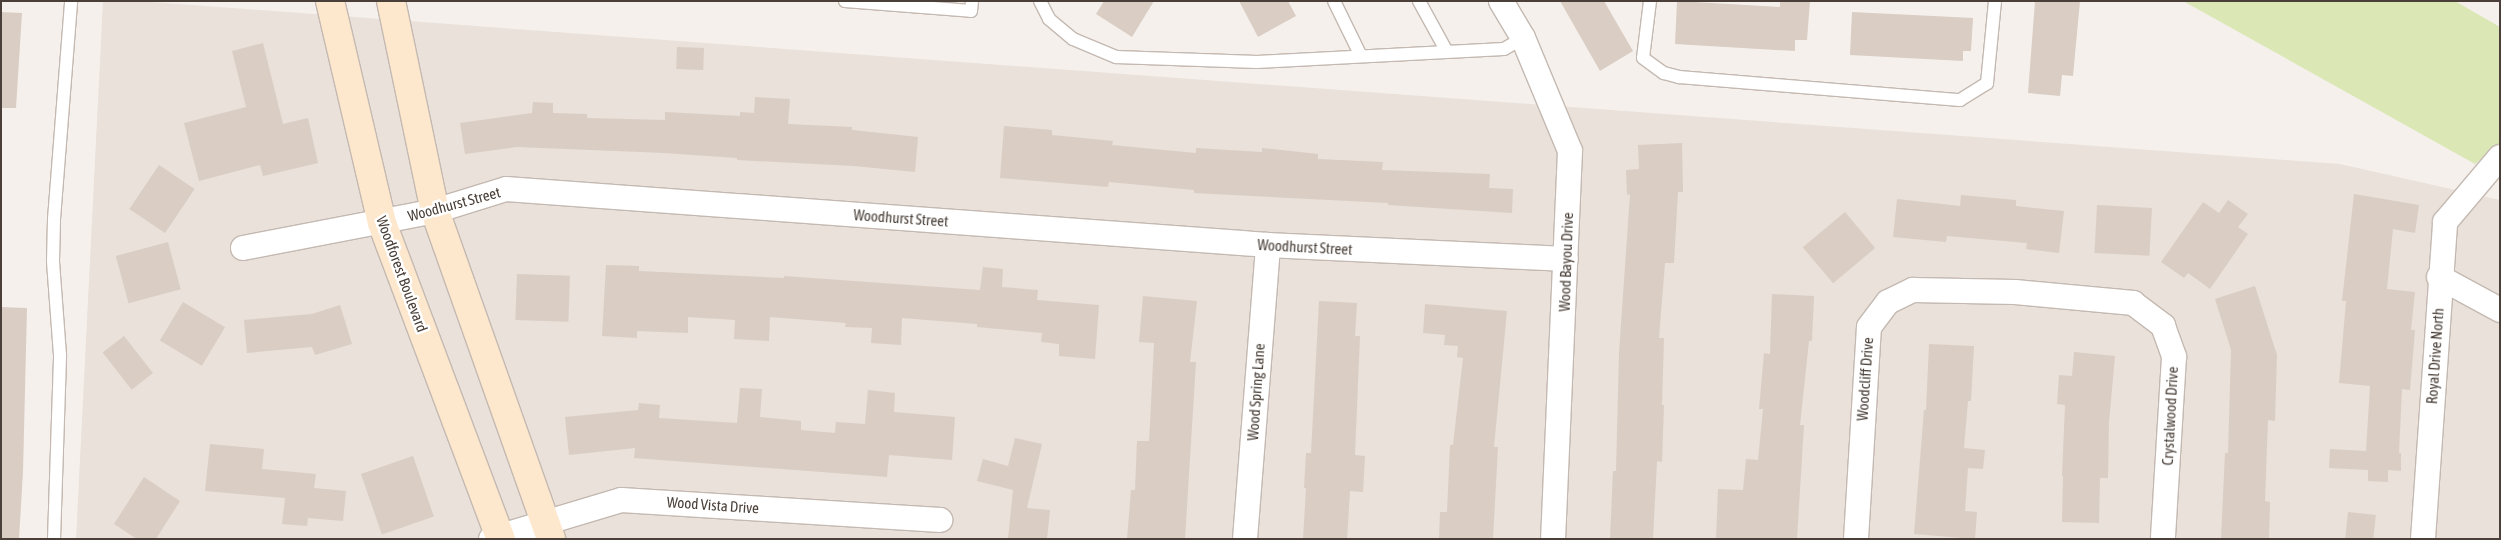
<!DOCTYPE html>
<html>
<head>
<meta charset="utf-8">
<style>
	body { margin:0 }
	#map { position:relative; width:2501px; height:540px; overflow:hidden; background:#f5f0ec; font-family:"Asap Condensed",sans-serif }
	div>[style] { position:absolute }
	.residential>* { inset:0; background:#e9e1da }
	.green>* { inset:0; background:#dbe8b6 }
	.building>* { inset:0; background:#dacdc4; transform-origin:0 0 }
	.roads { filter:drop-shadow(1px 0 #c4b9b1) drop-shadow(-1px 0 #c4b9b1) drop-shadow(0 1px #c4b9b1) drop-shadow(0 -1px #c4b9b1) }
	.lane>* { height:12px; margin:-6px; padding:0 6px; transform-origin:6px; border-radius:6px; background:#fff }
	.street>* { height:24px; margin:-12px; padding:0 12px; transform-origin:12px; border-radius:12px; background:#fff }
	.secondary>* { height:28px; margin:-14px; padding:0 14px; transform-origin:14px; border-radius:14px; background:#fde8ce }
	span { translate:-50% -50%; white-space:nowrap; text-align:center; line-height:1.15; -webkit-text-stroke:5px #fff; paint-order:stroke }
	.street-label { font-size:15px; color:#4a4039 }
	.frame { position:absolute; inset:0; border:2px solid #4a4039; pointer-events:none }
</style>
</head>
<body>
<div id="map">
	<div class="residential">
		<div style="clip-path:polygon(103px 1px,138px 1px,2340px 164px,2500px 200px,2500px 539px,76px 539px)"></div>
	</div>
	<div class="green">
		<div style="clip-path:polygon(2183px 1px,2455px 1px,2500px 27px,2500px 144px,2475px 164px)"></div>
	</div>
	<div class="building">
		<div style="clip-path:polygon(1104px 1px,1154px 1px,1132px 37px,1096px 14px)"></div>
		<div style="clip-path:polygon(1239px 1px,1288px 1px,1296px 16px,1258px 37px)"></div>
		<div style="clip-path:polygon(1560px 1px,1604px 1px,1633px 51px,1600px 71px)"></div>
		<div style="clip-path:polygon(1677px 1px,1780px 7px,1780px 1px,1810px 1px,1807px 40px,1795px 40px,1795px 51px,1675px 44px)"></div>
		<div style="clip-path:polygon(2035px 1px,2080px 1px,2073px 76px,2062px 75px,2060px 96px,2028px 93px)"></div>
		<div style="clip-path:polygon(1px 12px,22px 13px,16px 108px,1px 108px)"></div>
		<div style="clip-path:polygon(1852px 12px,1973px 18px,1971px 51px,1963px 51px,1963px 61px,1850px 55px)"></div>
		<div style="clip-path:polygon(263px 43px,283px 124px,308px 118px,318px 163px,263px 176px,260px 165px,199px 181px,184px 123px,246px 107px,232px 51px)"></div>
		<div style="left:677px;top:47px;width:27px;height:22px;rotate:2deg"></div>
		<div style="clip-path:polygon(755px 97px,790px 99px,788px 124px,852px 127px,852px 130px,918px 137px,915px 172px,854px 166px,737px 160px,737px 158px,664px 153px,517px 147px,465px 154px,460px 123px,532px 113px,533px 102px,553px 103px,553px 113px,587px 114px,587px 118px,665px 120px,665px 112px,740px 116px,740px 112px,754px 113px)"></div>
		<div style="clip-path:polygon(1004px 126px,1052px 130px,1052px 135px,1113px 141px,1112px 145px,1196px 153px,1196px 148px,1262px 152px,1262px 148px,1318px 154px,1318px 159px,1383px 162px,1382px 170px,1490px 174px,1489px 188px,1513px 189px,1512px 213px,1388px 205px,1388px 203px,1194px 193px,1194px 190px,1109px 182px,1108px 187px,1000px 178px)"></div>
		<div style="clip-path:polygon(1682px 143px,1683px 192px,1678px 192px,1674px 263px,1665px 263px,1659px 338px,1664px 338px,1662px 405px,1664px 405px,1662px 462px,1657px 461px,1653px 539px,1610px 539px,1613px 471px,1616px 471px,1619px 353px,1630px 194px,1627px 195px,1626px 170px,1639px 169px,1638px 145px)"></div>
		<div style="left:159px;top:165px;width:43px;height:53px;rotate:34deg"></div>
		<div style="clip-path:polygon(2354px 194px,2419px 205px,2415px 233px,2393px 229px,2387px 289px,2415px 292px,2411px 330px,2415px 330px,2410px 390px,2402px 389px,2399px 453px,2401px 453px,2401px 471px,2388px 470px,2388px 482px,2368px 481px,2368px 470px,2329px 468px,2330px 449px,2366px 451px,2370px 386px,2339px 383px,2346px 301px,2342px 301px)"></div>
		<div style="clip-path:polygon(1961px 195px,2016px 200px,2016px 206px,2064px 211px,2059px 253px,2026px 249px,2027px 243px,1947px 236px,1946px 242px,1893px 237px,1897px 199px,1960px 206px)"></div>
		<div style="clip-path:polygon(2228px 200px,2248px 214px,2238px 227px,2248px 234px,2210px 289px,2188px 273px,2184px 278px,2161px 262px,2203px 202px,2219px 213px)"></div>
		<div style="left:2097px;top:205px;width:55px;height:48px;rotate:3deg"></div>
		<div style="left:1845px;top:212px;width:47px;height:55px;rotate:50deg"></div>
		<div style="left:168px;top:242px;width:49px;height:54px;rotate:75deg"></div>
		<div style="clip-path:polygon(606px 265px,639px 266px,639px 271px,784px 278px,784px 276px,980px 290px,983px 267px,1003px 269px,1002px 287px,1038px 290px,1037px 300px,1099px 305px,1095px 359px,1059px 356px,1059px 344px,1041px 342px,1042px 333px,977px 327px,977px 324px,902px 318px,901px 345px,871px 343px,872px 328px,845px 327px,846px 323px,770px 317px,769px 341px,734px 339px,735px 320px,688px 317px,688px 333px,637px 331px,637px 338px,602px 336px)"></div>
		<div style="left:517px;top:274px;width:53px;height:46px;rotate:2deg"></div>
		<div style="clip-path:polygon(2255px 286px,2277px 355px,2275px 421px,2268px 420px,2265px 501px,2270px 502px,2269px 539px,2221px 539px,2225px 453px,2228px 453px,2231px 350px,2215px 299px)"></div>
		<div style="clip-path:polygon(1772px 294px,1814px 296px,1812px 341px,1809px 341px,1800px 425px,1804px 425px,1797px 539px,1716px 539px,1718px 489px,1743px 490px,1746px 459px,1758px 460px,1763px 409px,1759px 409px,1764px 353px,1770px 354px)"></div>
		<div style="clip-path:polygon(1143px 296px,1197px 301px,1190px 362px,1196px 362px,1185px 539px,1127px 539px,1131px 490px,1135px 490px,1137px 441px,1149px 441px,1150px 424px,1154px 343px,1139px 342px)"></div>
		<div style="clip-path:polygon(1319px 301px,1357px 303px,1355px 336px,1360px 336px,1355px 455px,1365px 456px,1363px 492px,1350px 491px,1347px 539px,1303px 539px,1306px 488px,1304px 488px,1306px 453px,1311px 453px)"></div>
		<div style="left:183px;top:302px;width:49px;height:45px;rotate:31deg"></div>
		<div style="clip-path:polygon(1425px 304px,1507px 311px,1494px 447px,1498px 447px,1493px 539px,1439px 539px,1440px 512px,1447px 512px,1450px 445px,1453px 445px,1463px 358px,1457px 357px,1458px 346px,1444px 345px,1445px 335px,1423px 333px)"></div>
		<div style="clip-path:polygon(340px 305px,352px 344px,315px 355px,312px 347px,247px 353px,244px 320px,312px 314px)"></div>
		<div style="clip-path:polygon(1px 307px,27px 308px,23px 472px,19px 539px,1px 539px)"></div>
		<div style="left:124px;top:336px;width:47px;height:27px;rotate:52deg"></div>
		<div style="clip-path:polygon(1929px 344px,1974px 346px,1971px 401px,1968px 401px,1964px 448px,1985px 450px,1983px 469px,1968px 468px,1965px 511px,1977px 512px,1975px 539px,1914px 534px,1924px 410px,1926px 410px)"></div>
		<div style="clip-path:polygon(2074px 352px,2115px 356px,2109px 422px,2108px 478px,2100px 478px,2099px 523px,2062px 522px,2063px 476px,2062px 476px,2065px 405px,2057px 404px,2059px 375px,2072px 376px)"></div>
		<div style="clip-path:polygon(740px 388px,762px 389px,760px 417px,801px 421px,801px 430px,835px 433px,836px 422px,865px 424px,868px 390px,895px 393px,894px 412px,955px 417px,952px 460px,889px 455px,887px 477px,634px 458px,635px 448px,569px 455px,565px 417px,638px 410px,639px 403px,660px 405px,659px 418px,737px 423px)"></div>
		<div style="clip-path:polygon(1015px 438px,1042px 444px,1027px 508px,1050px 510px,1047px 539px,1008px 539px,1013px 490px,977px 481px,983px 459px,1008px 466px)"></div>
		<div style="clip-path:polygon(210px 444px,264px 449px,262px 469px,316px 474px,314px 488px,346px 491px,343px 521px,308px 518px,307px 526px,282px 524px,285px 498px,205px 491px)"></div>
		<div style="left:413px;top:456px;width:64px;height:55px;rotate:71deg"></div>
		<div style="clip-path:polygon(144px 477px,180px 501px,156px 539px,137px 539px,114px 524px)"></div>
		<div style="left:2348px;top:512px;width:28px;height:27px;rotate:6deg"></div>
	</div>
	<div class="roads">
		<div class="lane">
			<div style="left:845px;top:1px;width:126px;rotate:4.5deg"></div>
			<div style="left:971px;top:11px;width:10px;rotate:-84deg"></div>
			<div style="left:1040px;top:1px;width:20px;rotate:63deg"></div>
			<div style="left:1049px;top:19px;width:31px;rotate:40deg"></div>
			<div style="left:1073px;top:39px;width:47px;rotate:22.7deg"></div>
			<div style="left:1116px;top:57px;width:141px;rotate:2deg"></div>
			<div style="left:1257px;top:62px;width:247px;rotate:-3deg"></div>
			<div style="left:1504px;top:49px;width:22px;rotate:-30deg"></div>
			<div style="left:1334px;top:1px;width:61px;rotate:63.9deg"></div>
			<div style="left:1419px;top:1px;width:58px;rotate:61.2deg"></div>
			<div style="left:1650px;top:1px;width:57px;rotate:97deg"></div>
			<div style="left:1643px;top:58px;width:26px;rotate:36deg"></div>
			<div style="left:1664px;top:73px;width:16px;rotate:15deg"></div>
			<div style="left:1679px;top:77px;width:282px;rotate:4.7deg"></div>
			<div style="left:1960px;top:100px;width:32px;rotate:-32deg"></div>
			<div style="left:1987px;top:83px;width:82px;rotate:-84.4deg"></div>
			<div style="left:54px;top:539px;width:184px;rotate:-88.1deg"></div>
			<div style="left:60px;top:355px;width:94px;rotate:-94.3deg"></div>
			<div style="left:53px;top:261px;width:42px;rotate:-88.6deg"></div>
			<div style="left:54px;top:219px;width:219px;rotate:-85.5deg"></div>
		</div>
		<div class="street">
			<div style="left:1501px;top:1px;width:43px;rotate:59.3deg"></div>
			<div style="left:1523px;top:38px;width:122px;rotate:67.4deg"></div>
			<div style="left:1570px;top:151px;width:388px;rotate:92.5deg"></div>
			<div style="left:243px;top:248px;width:196px;rotate:-10.9deg"></div>
			<div style="left:435px;top:211px;width:74px;rotate:-17.2deg"></div>
			<div style="left:506px;top:189px;width:764px;rotate:4.2deg"></div>
			<div style="left:1268px;top:245px;width:298px;rotate:2.7deg"></div>
			<div style="left:2439px;top:277px;width:69px;rotate:28.4deg"></div>
			<div style="left:491px;top:539px;width:136px;rotate:-16.7deg"></div>
			<div style="left:621px;top:500px;width:320px;rotate:3.6deg"></div>
			<div style="left:1245px;top:539px;width:295px;rotate:-85.5deg"></div>
			<div style="left:1856px;top:539px;width:212px;rotate:-86.5deg"></div>
			<div style="left:1869px;top:327px;width:31px;rotate:-53deg"></div>
			<div style="left:1888px;top:302px;width:28px;rotate:-26deg"></div>
			<div style="left:1913px;top:290px;width:102px;rotate:1.1deg"></div>
			<div style="left:2015px;top:292px;width:119px;rotate:5.3deg"></div>
			<div style="left:2133px;top:303px;width:38px;rotate:37deg"></div>
			<div style="left:2163px;top:326px;width:33px;rotate:70deg"></div>
			<div style="left:2174px;top:357px;width:182px;rotate:93.5deg"></div>
			<div style="left:2423px;top:539px;width:318px;rotate:-86deg"></div>
			<div style="left:2445px;top:222px;width:85px;rotate:-49.8deg"></div>
		</div>
		<div class="secondary">
			<div style="left:330px;top:1px;width:228px;rotate:76.8deg"></div>
			<div style="left:382px;top:223px;width:338px;rotate:69.4deg"></div>
			<div style="left:391px;top:1px;width:215px;rotate:78.2deg"></div>
			<div style="left:435px;top:211px;width:348px;rotate:70.5deg"></div>
		</div>
	</div>
	<div class="street-label">
		<span style="left:454px;top:204px;rotate:-15deg">Woodhurst Street</span>
		<span style="left:901px;top:218px;rotate:4deg">Woodhurst Street</span>
		<span style="left:1305px;top:247px;rotate:3deg">Woodhurst Street</span>
		<span style="left:1566px;top:262px;rotate:-88deg">Wood Bayou Drive</span>
		<span style="left:402px;top:274px;rotate:70deg">Woodforest Boulevard</span>
		<span style="left:2435px;top:356px;rotate:-86deg">Royal Drive North</span>
		<span style="left:1865px;top:379px;rotate:-86deg">Woodcliff Drive</span>
		<span style="left:1256px;top:392px;rotate:-86deg">Wood Spring Lane</span>
		<span style="left:2170px;top:416px;rotate:-87deg">Crystalwood Drive</span>
		<span style="left:713px;top:505px;rotate:4deg">Wood Vista Drive</span>
	</div>
	<div class="frame"></div>
</div>
</body>
</html>
